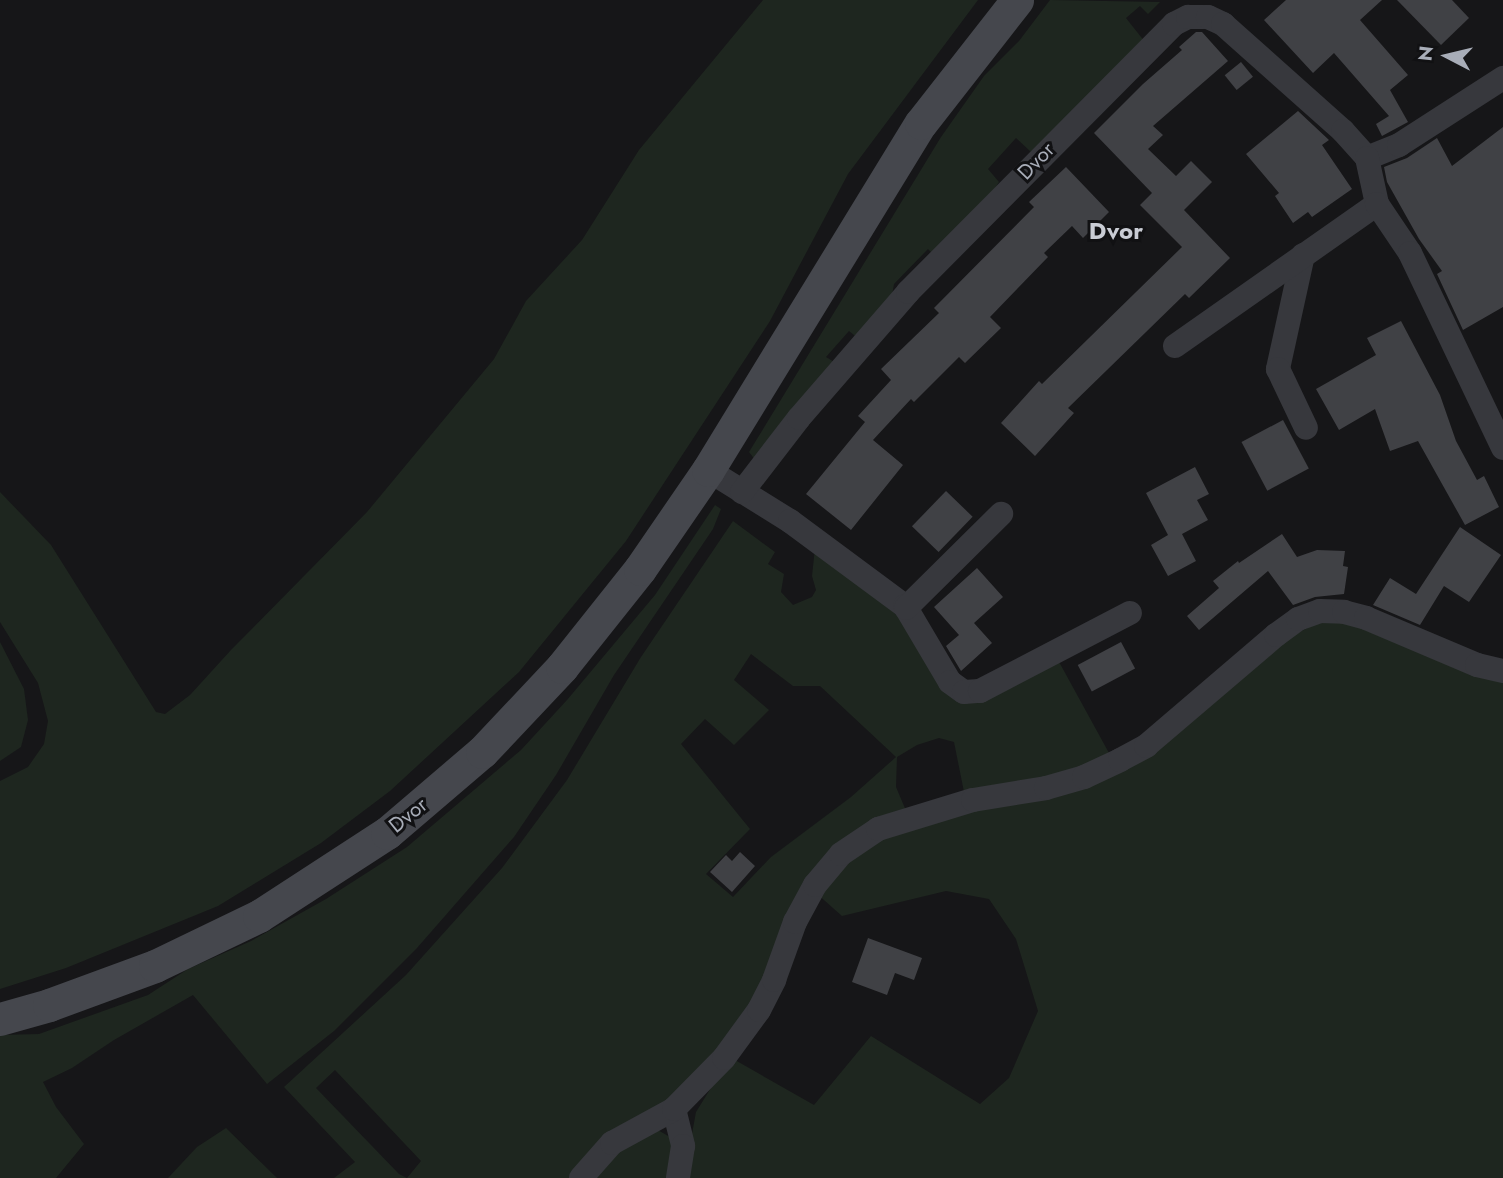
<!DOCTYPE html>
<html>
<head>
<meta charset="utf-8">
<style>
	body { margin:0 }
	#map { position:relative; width:1503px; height:1178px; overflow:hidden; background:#161618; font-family:Jost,sans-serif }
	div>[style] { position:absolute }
	.green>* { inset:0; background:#1e261f }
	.building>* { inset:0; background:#404145; transform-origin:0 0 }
	.street>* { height:24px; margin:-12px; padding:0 12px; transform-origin:12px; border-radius:12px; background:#37383d }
	.secondary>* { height:33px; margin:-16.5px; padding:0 16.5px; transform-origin:16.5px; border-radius:16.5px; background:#45474d }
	span { translate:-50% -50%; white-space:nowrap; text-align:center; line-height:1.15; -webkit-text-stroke:6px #111113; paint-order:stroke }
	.street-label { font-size:21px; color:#a8adb8 }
	.quarter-label { font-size:24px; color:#c9ccd4; font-weight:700 }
	.north { position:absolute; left:1412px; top:21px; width:70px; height:70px; -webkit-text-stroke:5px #111113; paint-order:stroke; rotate:277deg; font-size:19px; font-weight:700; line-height:28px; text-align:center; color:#a8adb8 }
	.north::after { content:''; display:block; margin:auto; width:24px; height:32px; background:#a8adb8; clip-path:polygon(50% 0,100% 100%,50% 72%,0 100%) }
</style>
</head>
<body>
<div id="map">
	<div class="green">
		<div style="clip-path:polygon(763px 0,978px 0,848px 174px,770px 321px,626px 541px,519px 672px,390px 791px,321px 843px,218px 906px,66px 968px,0 989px,0 781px,28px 767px,44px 744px,48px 721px,38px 683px,0 622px,0 492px,51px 545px,156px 712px,165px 714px,190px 695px,231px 650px,367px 512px,494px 359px,526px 301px,582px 240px,639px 150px)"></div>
		<div style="clip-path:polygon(1050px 0,1160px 2px,1148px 14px,1140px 6px,1126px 18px,1145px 42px,1031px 152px,1016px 138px,988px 169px,999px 182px,993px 191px,933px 254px,928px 249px,894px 284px,890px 306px,860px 340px,849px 331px,826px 357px,836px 363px,756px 461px,749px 452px,941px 137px,984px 76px,1019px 41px)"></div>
		<div style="clip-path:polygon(715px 505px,721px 509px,713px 529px,614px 675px,556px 775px,514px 837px,417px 948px,334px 1031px,267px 1084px,193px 995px,114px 1040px,72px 1068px,43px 1082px,56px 1107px,84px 1144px,56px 1178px,0 1178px,0 1035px,39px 1034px,148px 995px,188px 969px,251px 941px,326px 899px,407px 847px,521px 750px,567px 700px,655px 595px)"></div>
		<div style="clip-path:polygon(evenodd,733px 521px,775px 552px,768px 564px,784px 574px,781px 592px,793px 605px,812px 597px,816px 590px,812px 576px,815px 548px,838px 563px,907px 624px,945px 690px,1058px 660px,1109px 753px,1078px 773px,965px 797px,954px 742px,939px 738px,917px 745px,897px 757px,896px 787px,907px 813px,837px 850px,758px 999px,688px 1086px,572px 1178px,407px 1178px,421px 1161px,335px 1070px,316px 1088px,399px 1174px,407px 1178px,334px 1178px,355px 1162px,284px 1087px,406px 975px,502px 868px,567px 780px,641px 657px,733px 521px,751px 654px,793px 686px,820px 686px,896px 757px,851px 797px,771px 857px,733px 897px,706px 874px,750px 829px,681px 744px,705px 719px,734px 745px,769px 710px,734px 680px,751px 654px)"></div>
		<div style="clip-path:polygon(1329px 617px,1503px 680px,1503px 1178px,684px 1178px,696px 1112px,719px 1075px,735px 1060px,814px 1105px,871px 1036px,980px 1104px,1009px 1078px,1038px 1011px,1016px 939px,989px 899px,946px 891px,842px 916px,816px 893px,881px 834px,1089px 782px,1258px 653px)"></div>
		<div style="clip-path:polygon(0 642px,24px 689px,28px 720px,21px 747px,0 761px)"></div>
		<div style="clip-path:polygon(226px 1128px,277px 1178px,168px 1178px,197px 1147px)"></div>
		<div style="clip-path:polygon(656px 1129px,670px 1137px,676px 1148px,671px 1178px,590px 1178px,617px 1146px)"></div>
	</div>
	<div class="building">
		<div style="clip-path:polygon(1286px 0,1382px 0,1360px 20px,1408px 75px,1390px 90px,1408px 122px,1382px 136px,1376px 124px,1389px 116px,1334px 53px,1313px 73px,1264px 20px)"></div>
		<div style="clip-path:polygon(1397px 0,1452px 0,1469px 18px,1441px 45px)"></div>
		<div style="clip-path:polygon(1196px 32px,1202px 32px,1228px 61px,1153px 126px,1163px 135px,1148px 149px,1176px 176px,1191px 161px,1212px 182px,1184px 210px,1230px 258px,1189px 298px,1185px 294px,1068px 408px,1074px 413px,1035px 456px,1001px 423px,1039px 381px,1042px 384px,1182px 247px,1140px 205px,1152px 193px,1094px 133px,1143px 84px,1182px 50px,1179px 47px)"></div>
		<div style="left:1241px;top:62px;width:19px;height:21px;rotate:51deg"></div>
		<div style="clip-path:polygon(1298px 111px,1329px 140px,1322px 145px,1352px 189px,1312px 217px,1308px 212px,1293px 223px,1275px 196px,1279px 193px,1246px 154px)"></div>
		<div style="clip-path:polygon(1503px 127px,1503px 307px,1463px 330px,1437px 274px,1442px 271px,1419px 239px,1387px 182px,1384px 167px,1407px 158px,1437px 138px,1452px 166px)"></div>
		<div style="clip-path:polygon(1066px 167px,1109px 212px,1083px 238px,1072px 226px,1044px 253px,1048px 257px,990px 317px,1001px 328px,965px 363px,959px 357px,914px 402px,911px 399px,873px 440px,903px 465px,851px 530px,806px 494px,865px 422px,858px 416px,891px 380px,881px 369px,939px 313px,934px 308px,1034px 207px,1029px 202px)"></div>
		<div style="clip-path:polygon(1401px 321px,1440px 395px,1456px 441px,1477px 480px,1484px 476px,1499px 507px,1465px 525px,1418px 441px,1390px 451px,1375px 409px,1339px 430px,1316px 389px,1376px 355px,1367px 338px)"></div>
		<div style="left:1283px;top:420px;width:55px;height:47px;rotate:62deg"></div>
		<div style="clip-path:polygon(1195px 467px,1209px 494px,1197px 500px,1208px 520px,1182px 534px,1196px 561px,1168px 576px,1151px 545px,1168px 535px,1146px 493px)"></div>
		<div style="left:946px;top:491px;width:37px;height:49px;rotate:44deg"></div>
		<div style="clip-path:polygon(1460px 527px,1501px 555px,1469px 602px,1444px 586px,1420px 625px,1373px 605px,1390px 578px,1416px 594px)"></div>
		<div style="clip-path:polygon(1282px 534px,1297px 557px,1317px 550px,1345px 551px,1343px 566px,1348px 567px,1344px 594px,1315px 597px,1293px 605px,1268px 571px,1199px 630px,1187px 616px,1219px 588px,1213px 581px,1238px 561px,1239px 563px)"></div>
		<div style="clip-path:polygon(977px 568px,1003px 597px,974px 623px,992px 643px,961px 671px,946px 646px,959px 635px,934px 607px)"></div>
		<div style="left:1121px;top:642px;width:30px;height:49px;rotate:62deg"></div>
		<div style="clip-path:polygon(740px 852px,755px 866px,732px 892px,710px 872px,726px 855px,732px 861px)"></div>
		<div style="clip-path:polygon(868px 938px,922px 958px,914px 980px,895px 973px,887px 995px,852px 982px)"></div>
	</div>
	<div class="street">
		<div style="left:1367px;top:158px;width:35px;rotate:-22deg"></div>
		<div style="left:1399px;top:145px;width:124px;rotate:-32.8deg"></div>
		<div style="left:1303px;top:255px;width:117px;rotate:102.4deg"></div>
		<div style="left:1278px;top:369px;width:65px;rotate:64.6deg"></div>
		<div style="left:1175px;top:346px;width:247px;rotate:-35.1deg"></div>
		<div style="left:708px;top:470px;width:97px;rotate:31.9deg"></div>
		<div style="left:790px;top:521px;width:143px;rotate:36.5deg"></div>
		<div style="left:905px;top:606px;width:88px;rotate:59.4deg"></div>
		<div style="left:950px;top:682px;width:17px;rotate:36deg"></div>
		<div style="left:964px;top:692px;width:16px;rotate:-4deg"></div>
		<div style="left:980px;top:691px;width:169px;rotate:-27.5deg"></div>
		<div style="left:742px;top:492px;width:93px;rotate:-52.4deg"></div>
		<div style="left:799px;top:418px;width:167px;rotate:-49.1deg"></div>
		<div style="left:908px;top:292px;width:378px;rotate:-45.2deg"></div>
		<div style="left:1174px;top:24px;width:16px;rotate:-27deg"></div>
		<div style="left:1188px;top:17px;width:20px"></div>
		<div style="left:1208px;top:17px;width:17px;rotate:25deg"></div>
		<div style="left:1223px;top:24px;width:161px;rotate:41.7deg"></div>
		<div style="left:1343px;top:131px;width:36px;rotate:48deg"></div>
		<div style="left:1367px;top:158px;width:47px;rotate:77.7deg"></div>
		<div style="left:1377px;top:204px;width:59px;rotate:56deg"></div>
		<div style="left:1410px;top:253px;width:216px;rotate:64.5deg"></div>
		<div style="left:906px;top:608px;width:134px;rotate:-44.7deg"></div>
		<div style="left:674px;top:1109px;width:38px;rotate:76deg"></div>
		<div style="left:683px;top:1146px;width:32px;rotate:99deg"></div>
		<div style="left:581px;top:1178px;width:47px;rotate:-48.5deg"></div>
		<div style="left:612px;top:1143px;width:71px;rotate:-28.7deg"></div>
		<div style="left:674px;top:1109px;width:71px;rotate:-45.6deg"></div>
		<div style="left:724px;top:1058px;width:59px;rotate:-53.9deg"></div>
		<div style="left:759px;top:1010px;width:34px;rotate:-63deg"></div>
		<div style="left:774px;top:980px;width:62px;rotate:-70.1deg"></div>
		<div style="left:795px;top:922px;width:42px;rotate:-61.6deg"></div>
		<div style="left:815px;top:885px;width:40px;rotate:-50deg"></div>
		<div style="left:841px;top:854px;width:45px;rotate:-34deg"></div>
		<div style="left:878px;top:829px;width:99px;rotate:-17deg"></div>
		<div style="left:973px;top:800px;width:74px;rotate:-9.3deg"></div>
		<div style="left:1046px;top:788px;width:40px;rotate:-16deg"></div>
		<div style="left:1084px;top:777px;width:40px;rotate:-25deg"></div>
		<div style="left:1120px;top:760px;width:30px;rotate:-28deg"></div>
		<div style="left:1146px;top:746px;width:171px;rotate:-40.5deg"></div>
		<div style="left:1276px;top:635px;width:27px;rotate:-36deg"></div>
		<div style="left:1298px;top:619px;width:23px;rotate:-20deg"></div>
		<div style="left:1320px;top:611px;width:24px;rotate:2deg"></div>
		<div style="left:1344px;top:612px;width:23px;rotate:15deg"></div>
		<div style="left:1366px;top:618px;width:121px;rotate:22.9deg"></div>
		<div style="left:1477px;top:665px;width:27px;rotate:13deg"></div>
	</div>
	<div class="secondary">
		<div style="left:0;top:1019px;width:51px;rotate:-15.9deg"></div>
		<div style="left:49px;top:1005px;width:113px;rotate:-20.2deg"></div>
		<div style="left:155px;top:966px;width:115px;rotate:-25.7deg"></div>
		<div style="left:259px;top:916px;width:153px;rotate:-33deg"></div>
		<div style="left:387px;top:833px;width:125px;rotate:-40.5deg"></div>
		<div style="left:482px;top:752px;width:117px;rotate:-46.7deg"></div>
		<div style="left:562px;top:667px;width:125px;rotate:-51.5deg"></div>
		<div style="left:640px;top:569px;width:120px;rotate:-55.5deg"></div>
		<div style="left:708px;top:470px;width:407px;rotate:-58.5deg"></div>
		<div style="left:921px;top:123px;width:156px;rotate:-52deg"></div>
	</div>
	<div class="street-label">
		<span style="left:1036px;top:161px;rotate:-46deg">Dvor</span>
		<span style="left:408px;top:815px;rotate:-39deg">Dvor</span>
	</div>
	<div class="quarter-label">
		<span style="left:1116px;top:231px">Dvor</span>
	</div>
	<div class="north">N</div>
</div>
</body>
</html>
